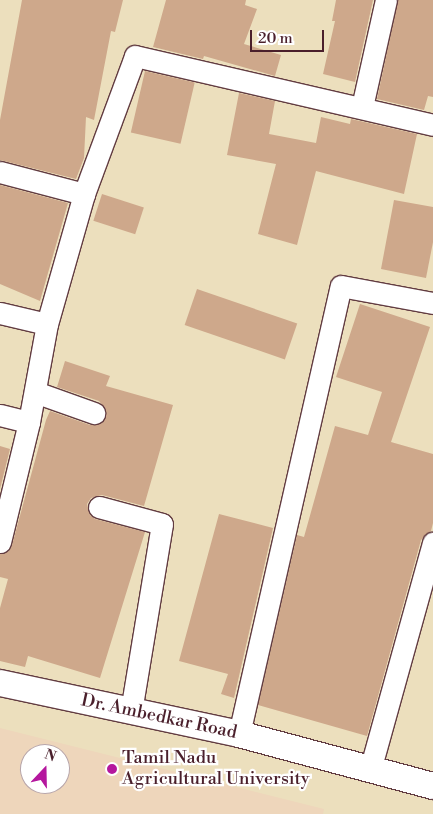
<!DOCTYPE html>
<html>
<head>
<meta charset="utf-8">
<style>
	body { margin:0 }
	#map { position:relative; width:433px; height:814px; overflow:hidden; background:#ecdfbd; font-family:"Libre Bodoni",serif }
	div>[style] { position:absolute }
	.built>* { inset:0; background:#eed6bb }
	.building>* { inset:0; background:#cea88b; transform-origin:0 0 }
	.roads { filter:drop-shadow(1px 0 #623c41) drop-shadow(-1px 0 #623c41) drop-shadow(0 1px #623c41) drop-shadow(0 -1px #623c41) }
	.minor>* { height:21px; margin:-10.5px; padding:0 10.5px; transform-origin:10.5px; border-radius:10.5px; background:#fff }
	.tertiary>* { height:26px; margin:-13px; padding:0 13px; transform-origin:13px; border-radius:13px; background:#fff }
	.dots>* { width:14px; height:14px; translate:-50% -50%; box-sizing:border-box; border:2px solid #fff; border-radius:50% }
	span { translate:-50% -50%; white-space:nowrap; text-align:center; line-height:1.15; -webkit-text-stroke:4.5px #fff; paint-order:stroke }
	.street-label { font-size:18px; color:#4a1f2b }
	.poi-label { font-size:18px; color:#4a1f2b }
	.left { translate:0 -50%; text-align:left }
	.north { position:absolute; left:20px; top:744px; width:50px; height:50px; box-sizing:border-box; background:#fff; border:1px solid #b7a5aa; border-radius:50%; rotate:21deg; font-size:14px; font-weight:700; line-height:20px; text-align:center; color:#4a1f2b }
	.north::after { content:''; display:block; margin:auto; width:18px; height:22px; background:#b5179e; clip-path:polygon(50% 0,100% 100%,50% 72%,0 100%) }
	.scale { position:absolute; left:250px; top:30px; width:74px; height:22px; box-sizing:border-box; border:2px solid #4a1f2b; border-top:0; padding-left:6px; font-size:15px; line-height:18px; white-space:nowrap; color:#4a1f2b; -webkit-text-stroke:4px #fff; paint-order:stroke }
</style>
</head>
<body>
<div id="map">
	<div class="built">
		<div style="clip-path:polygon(evenodd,0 728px,324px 809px,323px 814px,0 814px,0 728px,30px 754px,60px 754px,60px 784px,30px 784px,30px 754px)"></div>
	</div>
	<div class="building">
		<div style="clip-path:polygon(22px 0,123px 0,115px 32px,111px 31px,94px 120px,86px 117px,84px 158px,76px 179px,0 160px,0 120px)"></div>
		<div style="clip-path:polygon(166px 0,246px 0,245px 5px,257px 9px,244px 44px,281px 55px,275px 76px,204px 56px,203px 59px,153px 47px)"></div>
		<div style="clip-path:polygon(336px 0,373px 0,355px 82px,323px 74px,335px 21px,332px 21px)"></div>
		<div style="clip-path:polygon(398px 0,433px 0,433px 97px,428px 96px,424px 110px,377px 99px)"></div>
		<div style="left:145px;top:71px;width:51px;height:63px;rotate:13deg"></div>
		<div style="clip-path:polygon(239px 93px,275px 101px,269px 134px,316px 143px,321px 117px,350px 124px,351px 119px,417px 134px,404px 194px,316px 171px,297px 245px,258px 234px,276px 164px,227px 155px)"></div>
		<div style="clip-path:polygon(0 185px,68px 203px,40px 301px,0 284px)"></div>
		<div style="left:102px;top:194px;width:44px;height:28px;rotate:18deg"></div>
		<div style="clip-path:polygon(394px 200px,433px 207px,433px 242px,426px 278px,381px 269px)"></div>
		<div style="left:197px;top:289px;width:106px;height:38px;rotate:19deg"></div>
		<div style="clip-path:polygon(360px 304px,430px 327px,391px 442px,433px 454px,433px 523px,431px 531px,421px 540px,367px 736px,258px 705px,297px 535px,304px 537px,335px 426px,368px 435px,382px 392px,336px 377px)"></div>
		<div style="clip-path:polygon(65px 361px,110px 376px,106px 386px,173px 405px,144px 506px,102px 495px,91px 498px,87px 504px,90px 515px,95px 519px,145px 532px,100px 678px,28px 656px,25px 667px,0 661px,0 608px,8px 579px,0 577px,0 554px,9px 551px,12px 545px,46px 420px,50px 411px,90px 425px,102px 423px,106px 417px,106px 410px,99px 401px,57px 387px)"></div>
		<div style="clip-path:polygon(0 446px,10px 449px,0 489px)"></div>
		<div style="clip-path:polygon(219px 514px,273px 528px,234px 698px,221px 694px,228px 674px,179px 661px)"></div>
	</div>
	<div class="roads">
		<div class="minor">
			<div style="left:362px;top:107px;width:110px;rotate:-77.4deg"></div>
			<div style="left:0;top:172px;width:87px;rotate:14.7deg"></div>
			<div style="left:0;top:313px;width:48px;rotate:13.2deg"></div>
			<div style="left:35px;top:392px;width:63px;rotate:19.6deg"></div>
			<div style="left:0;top:415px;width:30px;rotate:14deg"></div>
			<div style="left:99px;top:507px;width:65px;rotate:15.1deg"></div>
			<div style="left:162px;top:524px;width:190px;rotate:99.4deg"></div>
			<div style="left:0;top:542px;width:123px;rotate:-76.4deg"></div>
			<div style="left:29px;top:422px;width:100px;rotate:-79.6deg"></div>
			<div style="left:47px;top:324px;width:135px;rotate:-74.1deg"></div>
			<div style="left:84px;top:194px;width:147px;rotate:-69.7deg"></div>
			<div style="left:135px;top:56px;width:306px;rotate:13deg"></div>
			<div style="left:239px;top:734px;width:459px;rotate:-77.2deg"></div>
			<div style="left:341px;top:286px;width:94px;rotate:10.5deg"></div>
			<div style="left:370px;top:770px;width:236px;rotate:-74.5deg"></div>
		</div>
		<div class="tertiary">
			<div style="left:0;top:683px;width:244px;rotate:12deg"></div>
			<div style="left:239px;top:734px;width:201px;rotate:15deg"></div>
		</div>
	</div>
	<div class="dots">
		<div style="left:112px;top:769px;background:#b5179e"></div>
	</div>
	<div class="street-label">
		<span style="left:159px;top:717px;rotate:12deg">Dr. Ambedkar Road</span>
	</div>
	<div class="poi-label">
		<span class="left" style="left:122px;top:769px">Tamil Nadu<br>Agricultural University</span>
	</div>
	<div class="north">N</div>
	<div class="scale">20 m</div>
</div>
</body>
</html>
